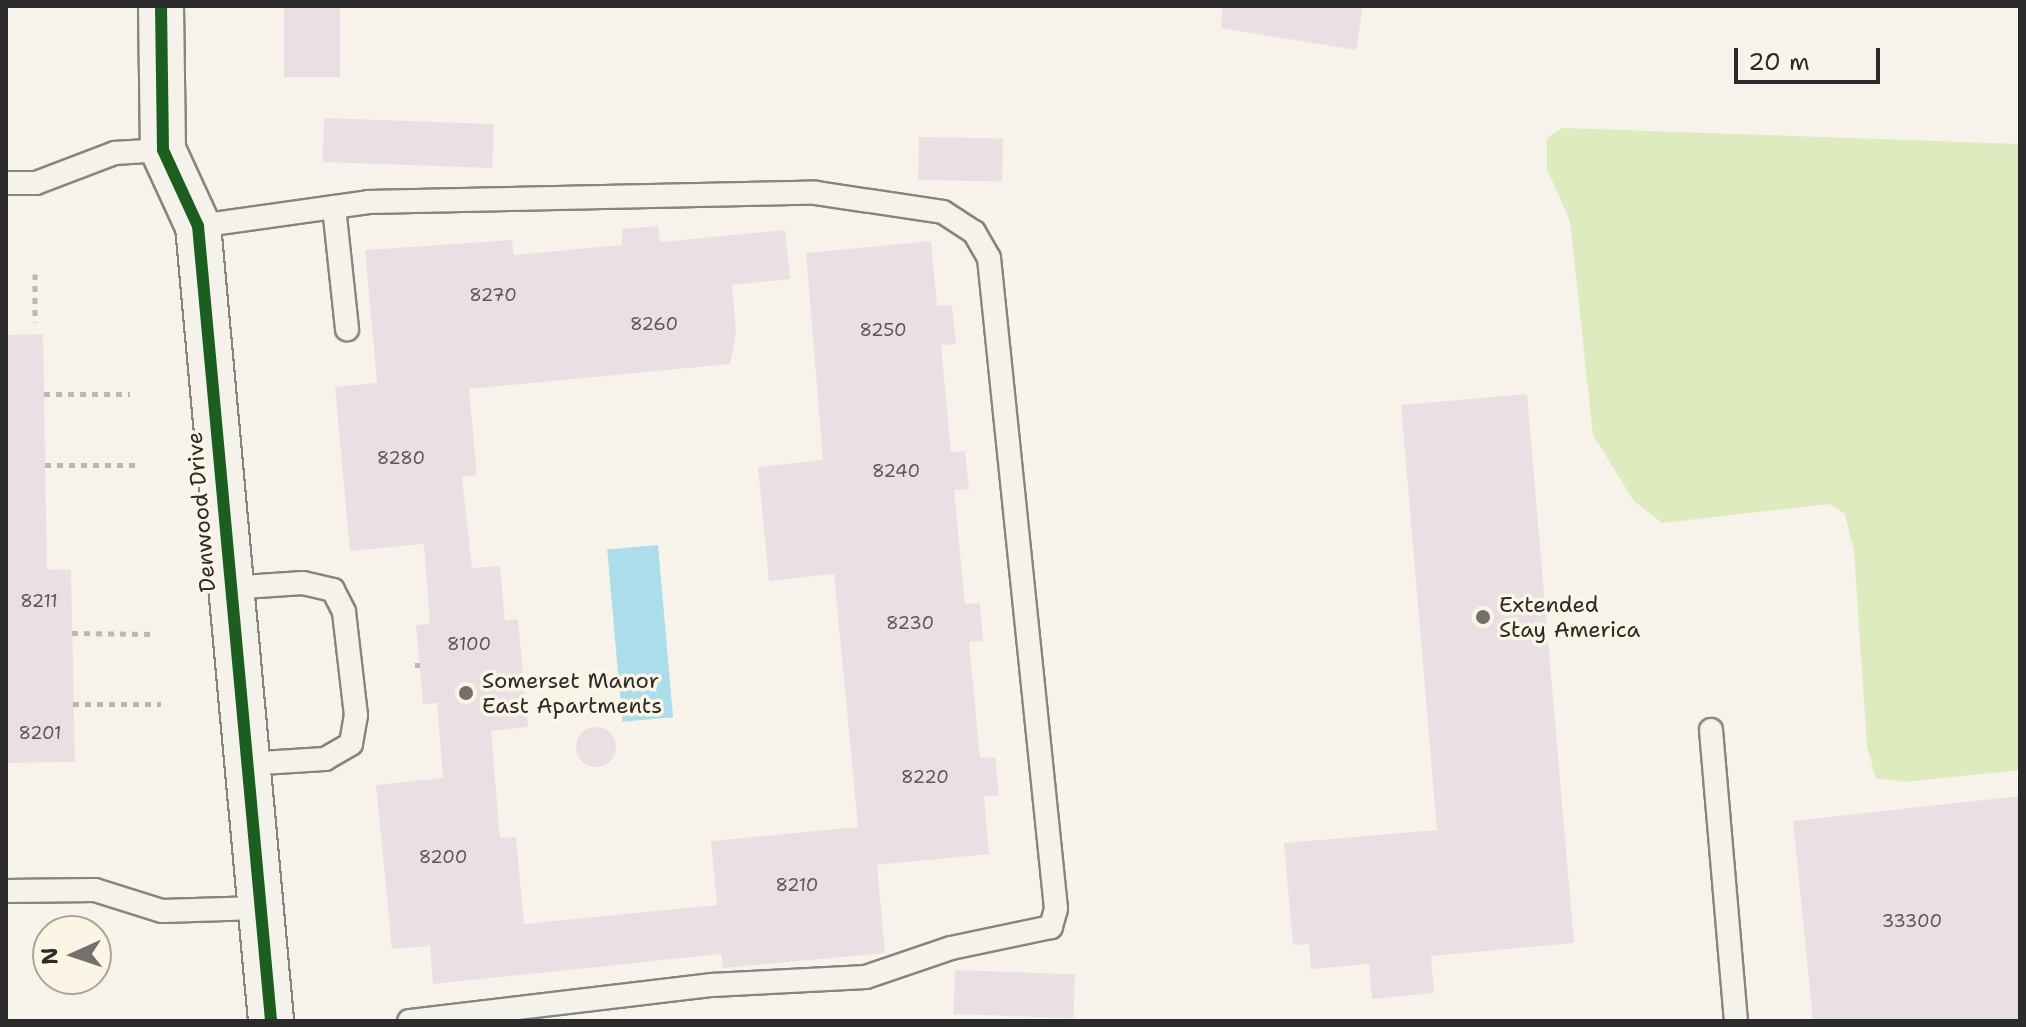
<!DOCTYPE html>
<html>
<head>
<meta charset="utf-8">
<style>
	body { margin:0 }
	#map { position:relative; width:2026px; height:1027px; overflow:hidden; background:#f7f3ea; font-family:"Shantell Sans",sans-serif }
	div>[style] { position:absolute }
	.green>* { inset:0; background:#ddebbf }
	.water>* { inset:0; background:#abddeb; transform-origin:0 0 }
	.building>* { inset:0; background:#eae0e3; transform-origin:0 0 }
	.round { border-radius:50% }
	.path>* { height:5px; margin-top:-2.5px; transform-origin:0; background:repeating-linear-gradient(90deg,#bbb8b4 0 6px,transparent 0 12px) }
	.roads { filter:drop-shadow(2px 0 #878581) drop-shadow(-2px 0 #878581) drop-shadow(0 2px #878581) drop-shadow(0 -2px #878581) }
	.lane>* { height:22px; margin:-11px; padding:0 11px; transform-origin:11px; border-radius:11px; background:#f5f2ec }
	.street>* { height:44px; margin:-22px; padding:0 22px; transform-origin:22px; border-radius:22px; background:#f5f2ec }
	.cycleway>* { height:12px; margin:-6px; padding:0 6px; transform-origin:6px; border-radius:6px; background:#1b5e20 }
	.dots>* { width:22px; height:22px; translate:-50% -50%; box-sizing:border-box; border:4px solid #fcf5e5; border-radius:50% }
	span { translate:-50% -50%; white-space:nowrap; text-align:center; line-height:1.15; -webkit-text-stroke:7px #fcf5e5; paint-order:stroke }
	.number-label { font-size:18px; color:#5b5859 }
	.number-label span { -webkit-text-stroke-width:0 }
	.street-label { font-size:22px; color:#2b2b2b }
	.poi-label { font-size:22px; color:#2b2b2b }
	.left { translate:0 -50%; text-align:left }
	.frame { position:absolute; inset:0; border:8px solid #2b2b2b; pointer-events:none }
	.north { position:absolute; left:32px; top:915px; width:80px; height:80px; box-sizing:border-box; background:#fcf5e5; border:2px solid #a8a49b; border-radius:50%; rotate:267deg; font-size:22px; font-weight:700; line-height:32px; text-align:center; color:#2b2b2b }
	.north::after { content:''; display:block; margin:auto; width:28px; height:36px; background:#72716e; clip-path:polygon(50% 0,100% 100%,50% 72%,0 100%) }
	.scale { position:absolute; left:1734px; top:48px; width:146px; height:36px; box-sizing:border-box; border:4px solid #2b2b2b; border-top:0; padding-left:10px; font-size:24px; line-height:28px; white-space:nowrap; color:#2b2b2b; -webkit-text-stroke:6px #fcf5e5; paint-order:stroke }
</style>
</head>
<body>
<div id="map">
	<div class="green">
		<div style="clip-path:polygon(1563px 128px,2020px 144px,2020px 770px,1904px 782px,1876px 778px,1867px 747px,1854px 552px,1845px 514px,1829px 504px,1662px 523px,1634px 501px,1593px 435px,1570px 221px,1547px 169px,1547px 138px)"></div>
	</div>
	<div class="water">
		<div style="left:658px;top:545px;width:173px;height:51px;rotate:85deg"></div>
	</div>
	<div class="building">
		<div style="left:284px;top:6px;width:56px;height:71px"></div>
		<div style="clip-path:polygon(1223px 6px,1363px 6px,1356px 50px,1221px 28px)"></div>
		<div style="left:324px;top:118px;width:170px;height:44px;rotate:2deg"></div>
		<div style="left:919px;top:137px;width:84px;height:43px;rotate:1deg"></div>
		<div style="clip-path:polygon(658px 226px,660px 242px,785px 230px,790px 279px,732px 285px,736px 333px,730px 364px,469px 389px,477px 475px,462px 477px,472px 568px,500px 566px,505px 621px,518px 619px,528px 727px,491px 731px,500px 838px,516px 837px,524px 924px,717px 905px,711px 841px,858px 827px,834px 574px,769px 581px,758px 467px,823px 460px,806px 253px,931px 241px,937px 306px,952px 305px,956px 344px,941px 345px,951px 452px,965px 451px,969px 489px,954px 490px,965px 604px,980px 603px,983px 641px,969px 642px,980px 758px,995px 757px,999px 795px,984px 797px,989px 854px,877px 865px,885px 953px,723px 968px,721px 954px,433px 984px,430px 946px,392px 949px,376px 785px,443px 778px,437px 703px,423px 704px,416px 625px,430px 624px,424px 544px,350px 551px,335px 387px,377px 383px,365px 250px,512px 240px,514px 255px,622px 245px,622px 229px)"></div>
		<div style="clip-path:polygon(43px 334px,47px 570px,71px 569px,75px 762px,6px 763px,6px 335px)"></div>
		<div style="clip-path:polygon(1527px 394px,1574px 943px,1431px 956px,1434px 993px,1372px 999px,1369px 964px,1311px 969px,1309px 944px,1293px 945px,1284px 843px,1437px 830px,1401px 405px)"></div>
		<div class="round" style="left:576px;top:727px;width:40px;height:40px"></div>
		<div style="clip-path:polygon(2020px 796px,2020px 1021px,1813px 1021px,1793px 821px)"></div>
		<div style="left:955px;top:970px;width:120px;height:44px;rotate:2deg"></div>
	</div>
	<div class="path">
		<div style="left:35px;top:274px;width:48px;rotate:90deg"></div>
		<div style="left:44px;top:394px;width:86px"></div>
		<div style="left:45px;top:465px;width:92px"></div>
		<div style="left:72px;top:633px;width:82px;rotate:0.7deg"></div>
		<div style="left:415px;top:665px;width:5px"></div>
		<div style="left:73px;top:704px;width:88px"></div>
	</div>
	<div class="roads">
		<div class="lane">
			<div style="left:6px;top:183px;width:30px"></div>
			<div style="left:36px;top:183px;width:85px;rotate:-20.8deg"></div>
			<div style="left:115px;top:153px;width:48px;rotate:-3.6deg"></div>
			<div style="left:334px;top:207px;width:123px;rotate:83.9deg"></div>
			<div style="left:198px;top:226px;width:172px;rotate:-8deg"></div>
			<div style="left:368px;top:202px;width:448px;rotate:-1.2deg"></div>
			<div style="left:816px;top:193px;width:128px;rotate:8.5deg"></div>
			<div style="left:943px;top:212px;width:37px;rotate:33deg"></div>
			<div style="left:974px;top:232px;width:30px;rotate:60deg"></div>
			<div style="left:989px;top:258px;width:654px;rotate:84.12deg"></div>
			<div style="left:1056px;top:909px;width:19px;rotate:106deg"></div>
			<div style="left:1051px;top:927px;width:102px;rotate:168.1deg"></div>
			<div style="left:951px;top:948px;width:90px;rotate:161.2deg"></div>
			<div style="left:866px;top:977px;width:154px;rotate:177deg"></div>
			<div style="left:712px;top:985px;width:305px;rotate:173.2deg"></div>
			<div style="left:228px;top:588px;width:75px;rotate:-3.8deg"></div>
			<div style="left:303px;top:583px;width:31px;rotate:13deg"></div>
			<div style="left:333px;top:590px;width:25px;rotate:63deg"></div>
			<div style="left:344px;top:612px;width:104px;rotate:83.4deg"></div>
			<div style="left:356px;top:715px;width:29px;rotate:100deg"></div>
			<div style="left:351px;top:744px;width:30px;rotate:150deg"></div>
			<div style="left:325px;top:759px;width:80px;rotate:176.4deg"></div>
			<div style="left:1711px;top:730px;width:292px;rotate:85.1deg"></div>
			<div style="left:6px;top:891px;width:89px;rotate:-0.6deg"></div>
			<div style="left:95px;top:890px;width:70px;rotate:17.4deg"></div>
			<div style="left:162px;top:911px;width:97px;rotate:-1.8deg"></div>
		</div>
		<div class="street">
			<div style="left:161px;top:6px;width:144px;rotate:89.2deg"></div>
			<div style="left:163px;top:150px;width:84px;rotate:65.3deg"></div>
			<div style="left:198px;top:226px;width:798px;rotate:84.75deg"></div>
		</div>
	</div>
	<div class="cycleway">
		<div style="left:161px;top:6px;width:144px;rotate:89.2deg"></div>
		<div style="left:163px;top:150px;width:84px;rotate:65.3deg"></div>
		<div style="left:198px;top:226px;width:798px;rotate:84.75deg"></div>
	</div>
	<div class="dots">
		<div style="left:1483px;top:617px;background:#72716e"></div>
		<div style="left:466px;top:693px;background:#72716e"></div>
	</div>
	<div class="number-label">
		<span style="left:493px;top:295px">8270</span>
		<span style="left:654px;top:324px">8260</span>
		<span style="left:883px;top:330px">8250</span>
		<span style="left:401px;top:458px">8280</span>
		<span style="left:896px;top:471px">8240</span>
		<span style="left:39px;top:601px">8211</span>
		<span style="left:910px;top:623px">8230</span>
		<span style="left:469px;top:644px">8100</span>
		<span style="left:40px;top:733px">8201</span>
		<span style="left:925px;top:777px">8220</span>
		<span style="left:443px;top:857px">8200</span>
		<span style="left:797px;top:885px">8210</span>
		<span style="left:1912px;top:921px">33300</span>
	</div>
	<div class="street-label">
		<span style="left:201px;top:512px;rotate:-95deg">Denwood Drive</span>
	</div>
	<div class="poi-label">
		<span class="left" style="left:1499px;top:617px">Extended<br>Stay America</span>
		<span class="left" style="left:482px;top:693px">Somerset Manor<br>East Apartments</span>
	</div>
	<div class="frame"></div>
	<div class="north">N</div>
	<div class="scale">20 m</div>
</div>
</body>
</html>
